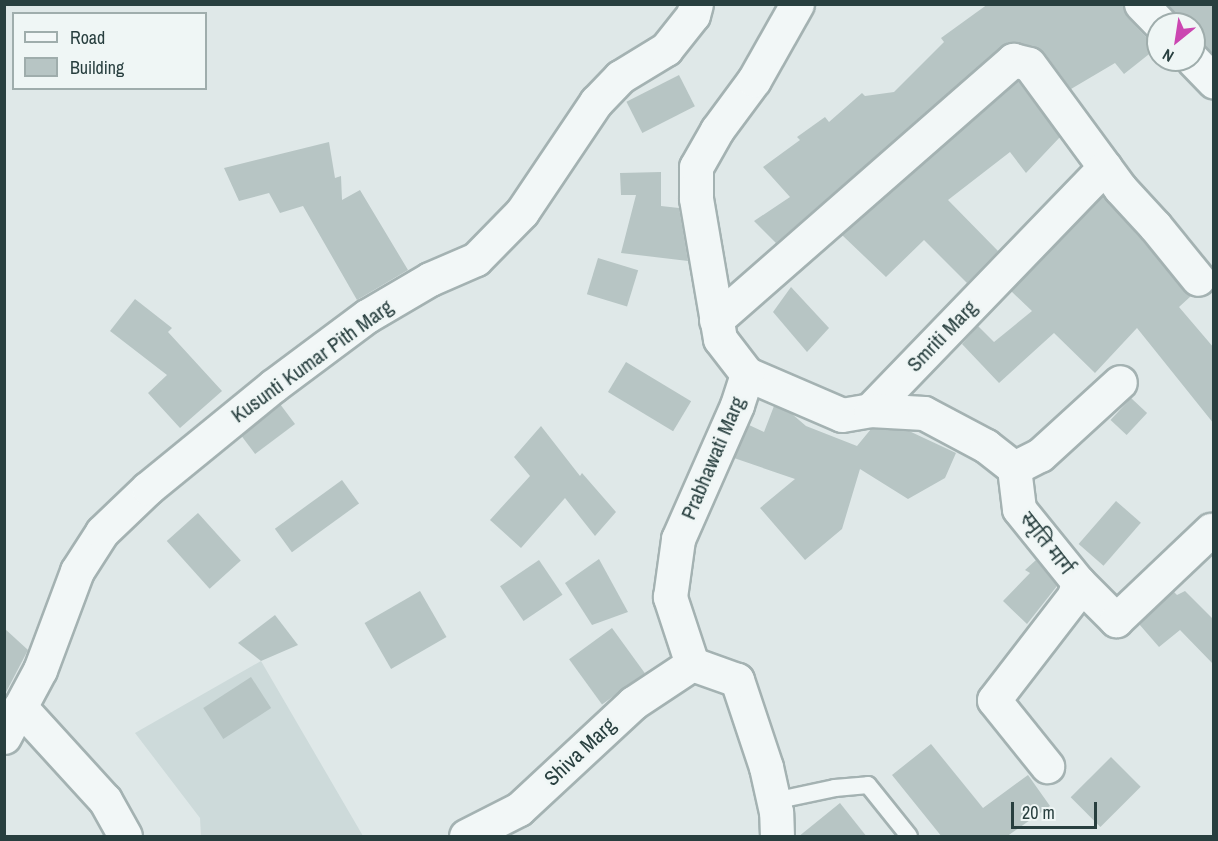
<!DOCTYPE html>
<html>
<head>
<meta charset="utf-8">
<style>
	body { margin:0 }
	#map { position:relative; width:1218px; height:841px; overflow:hidden; background:#dfe8e8; font-family:"Archivo Narrow","Noto Sans Devanagari",sans-serif }
	div>[style] { position:absolute }
	.built>* { inset:0; background:#cddada }
	.building>* { inset:0; background:#b7c5c4; transform-origin:0 0 }
	.roads { filter:drop-shadow(2px 0 #a4b2b2) drop-shadow(-2px 0 #a4b2b2) drop-shadow(0 2px #a4b2b2) drop-shadow(0 -2px #a4b2b2) }
	.service>* { height:16px; margin:-8px; padding:0 8px; transform-origin:8px; border-radius:8px; background:#f2f7f7 }
	.minor>* { height:33px; margin:-16.5px; padding:0 16.5px; transform-origin:16.5px; border-radius:16.5px; background:#f2f7f7 }
	span { translate:-50% -50%; white-space:nowrap; text-align:center; line-height:1.15; -webkit-text-stroke:5px #eff6f5; paint-order:stroke }
	.street-label { font-size:21px; color:#283f3f }
	.frame { position:absolute; inset:0; border:6px solid #283f3f; pointer-events:none }
	.legend { position:absolute; left:12px; top:12px; width:195px; height:78px; box-sizing:border-box; background:#eff6f5; border:2px solid #9fadac; margin:0; padding:8px 10px; list-style:none; font-size:18px; color:#283f3f }
	.legend li { display:flex; align-items:center; gap:12px; height:30px }
	.legend b { width:30px; border:2px solid #9fadac }
	.north { position:absolute; left:1146px; top:12px; width:60px; height:60px; box-sizing:border-box; background:#eff6f5; border:2px solid #9fadac; border-radius:50%; rotate:210deg; font-size:16px; font-weight:700; line-height:24px; text-align:center; color:#283f3f }
	.north::after { content:''; display:block; margin:auto; width:21px; height:27px; background:#cb46b1; clip-path:polygon(50% 0,100% 100%,50% 72%,0 100%) }
	.scale { position:absolute; left:1011px; top:802px; width:86px; height:27px; box-sizing:border-box; border:3px solid #283f3f; border-top:0; padding-left:8px; font-size:18px; line-height:21px; white-space:nowrap; color:#283f3f; -webkit-text-stroke:4px #eff6f5; paint-order:stroke }
</style>
</head>
<body>
<div id="map">
	<div class="built">
		<div style="clip-path:polygon(261px 661px,363px 836px,201px 836px,200px 818px,135px 733px)"></div>
	</div>
	<div class="building">
		<div style="clip-path:polygon(988px 4px,1123px 4px,1127px 17px,1146px 37px,1158px 42px,1158px 47px,1124px 74px,1115px 63px,1071px 89px,1044px 52px,1034px 46px,1008px 42px,776px 243px,754px 221px,790px 197px,763px 167px,800px 140px,797px 137px,825px 117px,829px 122px,862px 93px,865px 96px,894px 92px,944px 42px,941px 38px)"></div>
		<div style="clip-path:polygon(1167px 4px,1214px 4px,1214px 54px,1206px 47px,1194px 42px,1194px 24px,1178px 24px,1174px 12px)"></div>
		<div style="left:679px;top:75px;width:35px;height:59px;rotate:63deg"></div>
		<div style="clip-path:polygon(1018px 81px,1060px 137px,1026px 173px,1010px 152px,948px 200px,998px 251px,967px 283px,924px 240px,886px 277px,842px 235px)"></div>
		<div style="clip-path:polygon(329px 142px,335px 178px,341px 176px,342px 200px,360px 190px,408px 270px,357px 300px,303px 206px,280px 213px,269px 193px,239px 201px,224px 168px)"></div>
		<div style="clip-path:polygon(661px 172px,661px 206px,679px 208px,688px 261px,621px 253px,636px 195px,621px 195px,620px 173px)"></div>
		<div style="clip-path:polygon(1103px 196px,1191px 296px,1179px 307px,1214px 348px,1214px 424px,1137px 328px,1095px 373px,1054px 333px,999px 383px,962px 344px,978px 326px,994px 342px,1032px 311px,1011px 291px)"></div>
		<div style="left:598px;top:258px;width:42px;height:38px;rotate:17deg"></div>
		<div style="clip-path:polygon(791px 287px,829px 328px,807px 352px,773px 312px)"></div>
		<div style="clip-path:polygon(135px 299px,172px 328px,168px 332px,222px 391px,180px 428px,148px 393px,167px 375px,110px 331px)"></div>
		<div style="left:626px;top:362px;width:76px;height:35px;rotate:31deg"></div>
		<div style="left:1131px;top:398px;width:22px;height:30px;rotate:43deg"></div>
		<div style="left:280px;top:404px;width:25px;height:50px;rotate:53deg"></div>
		<div style="clip-path:polygon(774px 406px,792px 414px,806px 426px,857px 446px,871px 429px,909px 431px,956px 453px,945px 478px,908px 499px,860px 469px,842px 529px,805px 560px,760px 508px,795px 479px,734px 458px,749px 425px,764px 432px)"></div>
		<div style="clip-path:polygon(541px 426px,580px 476px,582px 473px,616px 512px,595px 536px,565px 498px,521px 548px,490px 520px,530px 476px,514px 457px)"></div>
		<div style="left:342px;top:480px;width:29px;height:83px;rotate:54deg"></div>
		<div style="left:1116px;top:501px;width:33px;height:57px;rotate:41deg"></div>
		<div style="left:198px;top:513px;width:64px;height:42px;rotate:48deg"></div>
		<div style="clip-path:polygon(599px 559px,628px 612px,592px 625px,565px 583px)"></div>
		<div style="left:539px;top:560px;width:42px;height:47px;rotate:56deg"></div>
		<div style="clip-path:polygon(1036px 560px,1057px 586px,1027px 624px,1003px 601px,1030px 573px,1025px 570px)"></div>
		<div style="left:420px;top:591px;width:53px;height:64px;rotate:60deg"></div>
		<div style="clip-path:polygon(1173px 591px,1177px 595px,1185px 591px,1214px 620px,1214px 665px,1180px 630px,1159px 647px,1139px 624px)"></div>
		<div style="clip-path:polygon(275px 615px,298px 645px,261px 661px,238px 643px)"></div>
		<div style="clip-path:polygon(4px 628px,28px 650px,4px 696px)"></div>
		<div style="left:612px;top:628px;width:56px;height:53px;rotate:54deg"></div>
		<div style="left:251px;top:677px;width:37px;height:57px;rotate:57deg"></div>
		<div style="clip-path:polygon(931px 744px,983px 808px,1028px 775px,1050px 806px,1006px 837px,942px 837px,892px 775px)"></div>
		<div style="left:1111px;top:757px;width:42px;height:57px;rotate:45deg"></div>
		<div style="clip-path:polygon(840px 803px,867px 837px,798px 837px)"></div>
	</div>
	<div class="roads">
		<div class="service">
			<div style="left:774px;top:801px;width:62px;rotate:-12deg"></div>
			<div style="left:835px;top:788px;width:33px;rotate:-5deg"></div>
			<div style="left:868px;top:785px;width:65px;rotate:51.2deg"></div>
		</div>
		<div class="minor">
			<div style="left:1141px;top:4px;width:28px;rotate:46deg"></div>
			<div style="left:1193px;top:60px;width:30px;rotate:46deg"></div>
			<div style="left:716px;top:320px;width:395px;rotate:-41.2deg"></div>
			<div style="left:1013px;top:60px;width:16px;rotate:14deg"></div>
			<div style="left:1029px;top:64px;width:154px;rotate:53.7deg"></div>
			<div style="left:1120px;top:188px;width:52px;rotate:47.4deg"></div>
			<div style="left:1155px;top:226px;width:68px;rotate:50.9deg"></div>
			<div style="left:747px;top:374px;width:103px;rotate:23.3deg"></div>
			<div style="left:842px;top:415px;width:28px;rotate:-10deg"></div>
			<div style="left:870px;top:410px;width:338px;rotate:-46deg"></div>
			<div style="left:870px;top:410px;width:54px;rotate:3.2deg"></div>
			<div style="left:924px;top:413px;width:70px;rotate:28deg"></div>
			<div style="left:986px;top:446px;width:36px;rotate:38deg"></div>
			<div style="left:1014px;top:468px;width:41px;rotate:83deg"></div>
			<div style="left:1019px;top:509px;width:94px;rotate:51.1deg"></div>
			<div style="left:1078px;top:582px;width:15px;rotate:106deg"></div>
			<div style="left:1074px;top:596px;width:131px;rotate:127.6deg"></div>
			<div style="left:994px;top:700px;width:85px;rotate:51.2deg"></div>
			<div style="left:1014px;top:468px;width:29px;rotate:-27deg"></div>
			<div style="left:1040px;top:455px;width:108px;rotate:-42.4deg"></div>
			<div style="left:1078px;top:582px;width:54px;rotate:45deg"></div>
			<div style="left:1116px;top:620px;width:131px;rotate:-43.5deg"></div>
			<div style="left:20px;top:707px;width:126px;rotate:47.6deg"></div>
			<div style="left:105px;top:800px;width:41px;rotate:60.9deg"></div>
			<div style="left:4px;top:737px;width:76px;rotate:-61.8deg"></div>
			<div style="left:40px;top:670px;width:106px;rotate:-69.5deg"></div>
			<div style="left:77px;top:571px;width:46px;rotate:-57.3deg"></div>
			<div style="left:102px;top:532px;width:64px;rotate:-43.7deg"></div>
			<div style="left:148px;top:488px;width:161px;rotate:-39.2deg"></div>
			<div style="left:273px;top:386px;width:117px;rotate:-36.7deg"></div>
			<div style="left:367px;top:316px;width:73px;rotate:-30.4deg"></div>
			<div style="left:430px;top:279px;width:50px;rotate:-23.5deg"></div>
			<div style="left:476px;top:259px;width:66px;rotate:-45.6deg"></div>
			<div style="left:522px;top:212px;width:133px;rotate:-56.1deg"></div>
			<div style="left:596px;top:102px;width:35px;rotate:-46deg"></div>
			<div style="left:620px;top:77px;width:54px;rotate:-31.3deg"></div>
			<div style="left:666px;top:49px;width:43px;rotate:-51.5deg"></div>
			<div style="left:693px;top:15px;width:11px;rotate:-75deg"></div>
			<div style="left:466px;top:836px;width:59px;rotate:-27deg"></div>
			<div style="left:519px;top:809px;width:156px;rotate:-42.9deg"></div>
			<div style="left:633px;top:703px;width:71px;rotate:-33.5deg"></div>
			<div style="left:777px;top:836px;width:24px;rotate:-92deg"></div>
			<div style="left:776px;top:812px;width:46px;rotate:-102.5deg"></div>
			<div style="left:766px;top:767px;width:92px;rotate:-108.4deg"></div>
			<div style="left:737px;top:680px;width:48px;rotate:-160.4deg"></div>
			<div style="left:692px;top:664px;width:71px;rotate:-108.2deg"></div>
			<div style="left:670px;top:597px;width:59px;rotate:-82.1deg"></div>
			<div style="left:678px;top:539px;width:146px;rotate:-66.2deg"></div>
			<div style="left:737px;top:405px;width:33px;rotate:-72deg"></div>
			<div style="left:747px;top:374px;width:44px;rotate:-127.6deg"></div>
			<div style="left:720px;top:339px;width:143px;rotate:-99.7deg"></div>
			<div style="left:696px;top:198px;width:31px;rotate:-90deg"></div>
			<div style="left:696px;top:167px;width:43px;rotate:-60.4deg"></div>
			<div style="left:717px;top:130px;width:62px;rotate:-53.5deg"></div>
			<div style="left:754px;top:80px;width:87px;rotate:-60.5deg"></div>
		</div>
	</div>
	<div class="street-label">
		<span style="left:942px;top:336px;rotate:-46deg">Smriti Marg</span>
		<span style="left:312px;top:361px;rotate:-36deg">Kusunti Kumar Pith Marg</span>
		<span style="left:713px;top:458px;rotate:-67deg">Prabhawati Marg</span>
		<span style="left:1047px;top:543px;rotate:52deg">स्मृति मार्ग</span>
		<span style="left:580px;top:752px;rotate:-43deg">Shiva Marg</span>
	</div>
	<div class="frame"></div>
	<ul class="legend">
	<li><b style="height:8px;background:#f2f7f7"></b>Road</li>
	<li><b style="height:16px;background:#b7c5c4"></b>Building</li>
	</ul>
	<div class="north">N</div>
	<div class="scale">20 m</div>
</div>
</body>
</html>
